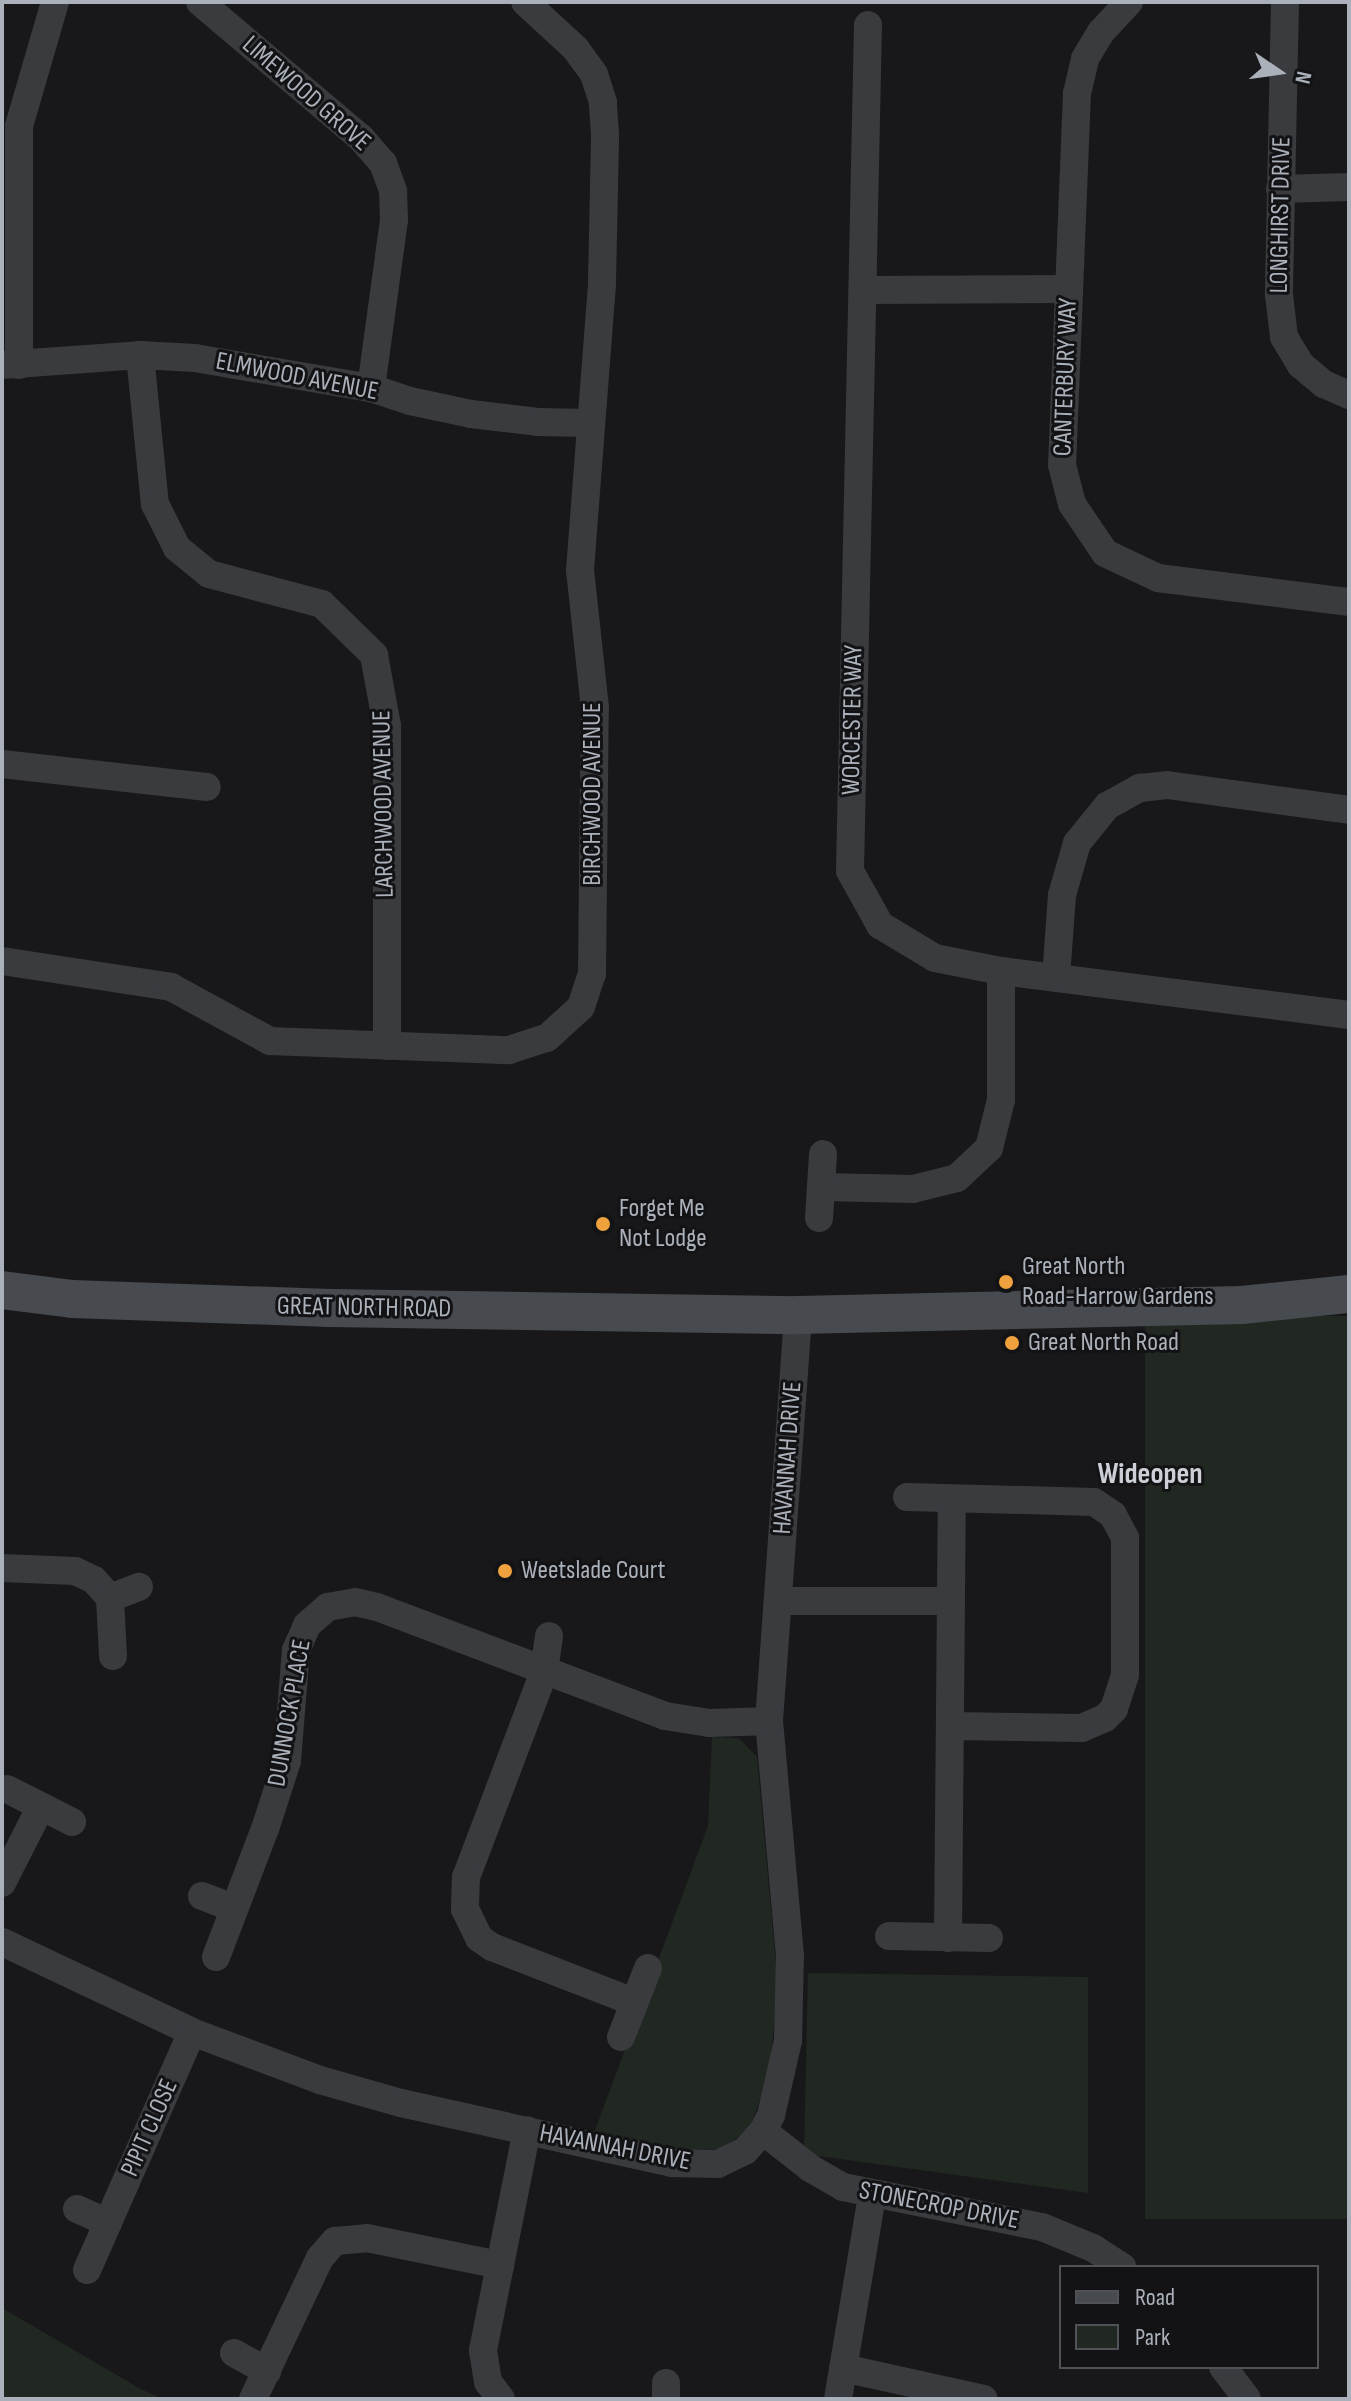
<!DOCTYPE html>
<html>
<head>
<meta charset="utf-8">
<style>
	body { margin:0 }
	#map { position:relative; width:1351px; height:2401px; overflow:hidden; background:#18181a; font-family:"Sofia Sans Condensed",sans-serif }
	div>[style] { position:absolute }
	.green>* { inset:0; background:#202821; transform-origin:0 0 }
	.street>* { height:28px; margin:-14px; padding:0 14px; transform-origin:14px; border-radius:14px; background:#393b3f }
	.secondary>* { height:38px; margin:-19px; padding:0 19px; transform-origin:19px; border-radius:19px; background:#474a4f }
	.dots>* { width:22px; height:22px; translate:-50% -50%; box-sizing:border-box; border:4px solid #131315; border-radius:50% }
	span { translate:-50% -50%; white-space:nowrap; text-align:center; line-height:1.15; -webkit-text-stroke:6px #131315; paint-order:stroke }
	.street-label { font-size:26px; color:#abb1ba }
	.poi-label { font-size:26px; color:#abb1ba }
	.left { translate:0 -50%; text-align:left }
	.quarter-label { font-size:30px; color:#cccfd6; font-weight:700 }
	.frame { position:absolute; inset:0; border:4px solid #abb1ba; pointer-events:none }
	.legend { position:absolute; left:1059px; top:2265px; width:260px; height:104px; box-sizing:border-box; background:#131315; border:2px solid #505257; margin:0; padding:10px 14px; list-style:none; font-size:24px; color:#abb1ba }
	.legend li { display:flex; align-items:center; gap:16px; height:40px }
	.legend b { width:40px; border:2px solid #505257 }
	.north { position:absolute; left:1239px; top:32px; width:80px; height:80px; -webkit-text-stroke:6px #131315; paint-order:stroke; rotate:103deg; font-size:22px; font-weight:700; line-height:32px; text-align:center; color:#abb1ba }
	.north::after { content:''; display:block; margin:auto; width:28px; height:36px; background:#abb1ba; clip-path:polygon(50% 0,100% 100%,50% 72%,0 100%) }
</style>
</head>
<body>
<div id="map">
	<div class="green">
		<div style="left:1349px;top:1316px;width:903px;height:204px;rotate:90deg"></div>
		<div style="clip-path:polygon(712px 1737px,739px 1738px,757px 1757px,778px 1986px,769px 2074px,749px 2130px,720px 2149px,669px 2150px,594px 2133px,708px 1826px)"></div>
		<div style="clip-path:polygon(808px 1973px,1088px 1977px,1088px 2193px,804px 2154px)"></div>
		<div style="clip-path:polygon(2px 2308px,139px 2388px,162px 2399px,2px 2399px)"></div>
	</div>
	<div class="street">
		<div style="left:200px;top:2px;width:211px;rotate:40.2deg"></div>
		<div style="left:361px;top:138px;width:33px;rotate:49deg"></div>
		<div style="left:383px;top:163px;width:30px;rotate:70deg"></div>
		<div style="left:393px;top:191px;width:29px;rotate:88deg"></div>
		<div style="left:394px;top:220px;width:170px;rotate:97.8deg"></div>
		<div style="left:1129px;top:2px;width:41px;rotate:133deg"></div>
		<div style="left:1101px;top:32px;width:31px;rotate:121deg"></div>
		<div style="left:1085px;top:59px;width:35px;rotate:103deg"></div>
		<div style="left:1077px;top:93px;width:372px;rotate:92.3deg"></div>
		<div style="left:1062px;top:465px;width:40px;rotate:75.6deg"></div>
		<div style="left:1072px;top:504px;width:59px;rotate:56deg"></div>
		<div style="left:1105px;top:553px;width:59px;rotate:25.3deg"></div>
		<div style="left:1158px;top:578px;width:193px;rotate:7.2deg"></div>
		<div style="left:1285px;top:2px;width:293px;rotate:91.2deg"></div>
		<div style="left:1279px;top:295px;width:42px;rotate:83.2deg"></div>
		<div style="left:1284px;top:337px;width:33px;rotate:59deg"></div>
		<div style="left:1301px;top:365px;width:30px;rotate:40deg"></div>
		<div style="left:1324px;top:384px;width:27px;rotate:24deg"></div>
		<div style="left:868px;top:25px;width:846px;rotate:91.22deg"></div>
		<div style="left:850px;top:871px;width:62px;rotate:60.9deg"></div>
		<div style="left:880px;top:925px;width:64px;rotate:31deg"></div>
		<div style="left:935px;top:958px;width:67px;rotate:11.1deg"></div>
		<div style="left:1001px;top:971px;width:351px;rotate:7.2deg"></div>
		<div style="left:1280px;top:189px;width:69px;rotate:-1.7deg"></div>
		<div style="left:864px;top:290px;width:205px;rotate:-0.3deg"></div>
		<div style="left:140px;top:355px;width:150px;rotate:84.3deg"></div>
		<div style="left:155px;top:504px;width:49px;rotate:63.4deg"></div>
		<div style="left:177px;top:548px;width:41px;rotate:39.1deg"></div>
		<div style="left:209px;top:574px;width:117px;rotate:14.9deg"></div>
		<div style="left:322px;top:604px;width:73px;rotate:44.4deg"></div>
		<div style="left:374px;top:655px;width:72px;rotate:79.6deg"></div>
		<div style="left:387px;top:726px;width:320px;rotate:90deg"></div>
		<div style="left:2px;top:365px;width:138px;rotate:-4.1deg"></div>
		<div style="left:140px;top:355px;width:55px;rotate:3.1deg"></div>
		<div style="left:195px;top:358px;width:179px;rotate:9.7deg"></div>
		<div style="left:371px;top:388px;width:41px;rotate:18.4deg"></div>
		<div style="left:410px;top:401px;width:62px;rotate:12deg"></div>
		<div style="left:471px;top:414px;width:67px;rotate:6.8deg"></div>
		<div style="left:538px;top:422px;width:51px;rotate:1.1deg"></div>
		<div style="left:19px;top:365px;width:239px;rotate:-90deg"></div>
		<div style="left:19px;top:126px;width:129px;rotate:-73.8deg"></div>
		<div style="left:2px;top:764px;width:206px;rotate:6.4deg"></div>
		<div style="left:2px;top:961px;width:171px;rotate:8.7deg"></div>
		<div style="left:171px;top:987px;width:113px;rotate:28.6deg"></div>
		<div style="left:270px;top:1041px;width:239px;rotate:2.2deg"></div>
		<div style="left:509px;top:1050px;width:40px;rotate:-18deg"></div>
		<div style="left:547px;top:1038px;width:46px;rotate:-42.4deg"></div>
		<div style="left:581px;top:1007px;width:35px;rotate:-72deg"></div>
		<div style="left:592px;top:974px;width:266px;rotate:-89.4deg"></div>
		<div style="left:595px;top:708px;width:139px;rotate:-96.2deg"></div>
		<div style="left:580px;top:570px;width:289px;rotate:-85.6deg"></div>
		<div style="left:602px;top:282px;width:148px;rotate:-88.8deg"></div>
		<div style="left:605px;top:134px;width:32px;rotate:-94deg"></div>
		<div style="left:603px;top:102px;width:29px;rotate:-108deg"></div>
		<div style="left:594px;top:74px;width:31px;rotate:-126deg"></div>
		<div style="left:576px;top:49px;width:69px;rotate:-137.3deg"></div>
		<div style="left:1056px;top:978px;width:83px;rotate:-85.9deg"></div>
		<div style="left:1062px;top:895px;width:54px;rotate:-73.9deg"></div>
		<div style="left:1077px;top:843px;width:48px;rotate:-51deg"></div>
		<div style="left:1107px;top:806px;width:38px;rotate:-29deg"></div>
		<div style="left:1140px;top:788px;width:27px;rotate:-6deg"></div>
		<div style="left:1167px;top:785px;width:184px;rotate:7.8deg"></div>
		<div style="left:821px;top:1187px;width:92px;rotate:1.2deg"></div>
		<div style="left:913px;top:1189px;width:45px;rotate:-14deg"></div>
		<div style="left:957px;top:1178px;width:44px;rotate:-43.2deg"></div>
		<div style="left:989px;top:1148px;width:49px;rotate:-76deg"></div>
		<div style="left:1001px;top:1100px;width:129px;rotate:-90deg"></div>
		<div style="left:819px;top:1218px;width:64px;rotate:-86.4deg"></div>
		<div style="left:907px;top:1497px;width:187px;rotate:1.5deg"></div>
		<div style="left:1094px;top:1502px;width:23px;rotate:34deg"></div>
		<div style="left:1113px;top:1515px;width:26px;rotate:62deg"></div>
		<div style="left:1125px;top:1538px;width:137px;rotate:90deg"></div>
		<div style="left:1125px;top:1675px;width:36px;rotate:108deg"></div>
		<div style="left:1114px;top:1709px;width:13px;rotate:135deg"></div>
		<div style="left:1105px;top:1718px;width:25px;rotate:157deg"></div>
		<div style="left:1082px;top:1728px;width:131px;rotate:-179.1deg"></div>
		<div style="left:2px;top:1568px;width:73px;rotate:2.4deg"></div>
		<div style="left:75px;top:1571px;width:21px;rotate:25deg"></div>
		<div style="left:94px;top:1580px;width:24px;rotate:48deg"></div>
		<div style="left:778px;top:1601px;width:173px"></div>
		<div style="left:549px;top:1636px;width:36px;rotate:98deg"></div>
		<div style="left:544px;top:1672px;width:219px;rotate:110.8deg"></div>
		<div style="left:466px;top:1877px;width:32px;rotate:92deg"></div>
		<div style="left:465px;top:1909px;width:32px;rotate:64deg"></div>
		<div style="left:479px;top:1938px;width:16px;rotate:35deg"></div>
		<div style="left:492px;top:1947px;width:152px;rotate:21.2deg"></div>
		<div style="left:113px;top:1656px;width:58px;rotate:-93deg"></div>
		<div style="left:110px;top:1598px;width:31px;rotate:-21deg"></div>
		<div style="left:7px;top:1789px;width:73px;rotate:26.9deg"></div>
		<div style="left:2px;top:1883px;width:86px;rotate:-63.1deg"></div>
		<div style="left:202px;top:1896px;width:34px;rotate:21deg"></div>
		<div style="left:889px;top:1936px;width:100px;rotate:1.1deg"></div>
		<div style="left:948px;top:1938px;width:439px;rotate:-89.5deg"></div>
		<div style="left:2px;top:1942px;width:210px;rotate:25.3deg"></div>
		<div style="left:192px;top:2032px;width:137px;rotate:20.6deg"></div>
		<div style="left:320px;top:2080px;width:84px;rotate:15.9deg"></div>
		<div style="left:401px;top:2103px;width:278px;rotate:12.5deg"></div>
		<div style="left:672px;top:2163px;width:46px;rotate:1.2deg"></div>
		<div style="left:718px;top:2164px;width:30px;rotate:-26deg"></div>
		<div style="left:745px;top:2151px;width:27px;rotate:-48deg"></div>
		<div style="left:763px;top:2131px;width:18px;rotate:-63deg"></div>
		<div style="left:771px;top:2115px;width:76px;rotate:-77.1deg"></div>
		<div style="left:788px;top:2041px;width:85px;rotate:-88.7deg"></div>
		<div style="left:790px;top:1956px;width:236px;rotate:-95.1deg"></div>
		<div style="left:769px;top:1721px;width:407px;rotate:-85.9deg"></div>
		<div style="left:216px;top:1957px;width:140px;rotate:-69.1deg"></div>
		<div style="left:266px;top:1826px;width:68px;rotate:-72.1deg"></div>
		<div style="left:287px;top:1761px;width:111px;rotate:-85.4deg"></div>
		<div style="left:296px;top:1650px;width:27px;rotate:-66deg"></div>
		<div style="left:307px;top:1625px;width:28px;rotate:-41deg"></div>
		<div style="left:328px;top:1607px;width:27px;rotate:-10deg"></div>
		<div style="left:355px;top:1602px;width:23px;rotate:13deg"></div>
		<div style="left:377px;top:1607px;width:308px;rotate:20.7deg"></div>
		<div style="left:665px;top:1716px;width:45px;rotate:9deg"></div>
		<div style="left:709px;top:1723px;width:60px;rotate:-1.9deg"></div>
		<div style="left:621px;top:2037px;width:74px;rotate:-68.6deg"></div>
		<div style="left:763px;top:2131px;width:60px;rotate:38.2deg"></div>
		<div style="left:810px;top:2168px;width:38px;rotate:30deg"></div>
		<div style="left:843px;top:2187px;width:203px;rotate:11.4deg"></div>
		<div style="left:1042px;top:2227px;width:55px;rotate:22.4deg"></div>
		<div style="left:1093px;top:2248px;width:35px;rotate:33deg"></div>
		<div style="left:77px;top:2209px;width:34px;rotate:24deg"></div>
		<div style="left:87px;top:2270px;width:260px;rotate:-66.2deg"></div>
		<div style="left:234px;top:2353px;width:38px;rotate:29deg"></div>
		<div style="left:1223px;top:2367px;width:40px;rotate:53deg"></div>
		<div style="left:843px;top:2368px;width:144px;rotate:12.4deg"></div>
		<div style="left:253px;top:2399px;width:156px;rotate:-64.6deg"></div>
		<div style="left:320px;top:2258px;width:23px;rotate:-49deg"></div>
		<div style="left:335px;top:2241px;width:32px;rotate:-5deg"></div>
		<div style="left:367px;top:2238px;width:136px;rotate:11.5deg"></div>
		<div style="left:501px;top:2399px;width:21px;rotate:-127deg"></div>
		<div style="left:488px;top:2382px;width:32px;rotate:-99deg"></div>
		<div style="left:483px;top:2350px;width:224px;rotate:-78.7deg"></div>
		<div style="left:666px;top:2399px;width:16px;rotate:-90deg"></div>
		<div style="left:838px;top:2399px;width:207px;rotate:-80.5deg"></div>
	</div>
	<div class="secondary">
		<div style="left:2px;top:1290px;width:71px;rotate:7.3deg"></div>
		<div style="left:72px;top:1299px;width:258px;rotate:2deg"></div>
		<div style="left:330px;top:1308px;width:468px;rotate:0.9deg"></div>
		<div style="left:798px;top:1315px;width:444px;rotate:-1.3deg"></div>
		<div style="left:1242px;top:1305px;width:108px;rotate:-5.9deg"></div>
	</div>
	<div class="dots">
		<div style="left:603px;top:1224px;background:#eea13c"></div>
		<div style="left:1006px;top:1282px;background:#eea13c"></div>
		<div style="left:1012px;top:1343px;background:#eea13c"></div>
		<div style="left:505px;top:1571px;background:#eea13c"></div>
	</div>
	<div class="street-label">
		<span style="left:306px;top:94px;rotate:41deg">LIMEWOOD GROVE</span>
		<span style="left:1281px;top:215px;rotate:-89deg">LONGHIRST DRIVE</span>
		<span style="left:297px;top:377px;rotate:11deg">ELMWOOD AVENUE</span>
		<span style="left:1066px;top:377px;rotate:-88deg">CANTERBURY WAY</span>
		<span style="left:853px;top:720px;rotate:-89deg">WORCESTER WAY</span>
		<span style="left:593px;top:794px;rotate:-90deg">BIRCHWOOD AVENUE</span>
		<span style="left:384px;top:804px;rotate:-91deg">LARCHWOOD AVENUE</span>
		<span style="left:364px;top:1308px;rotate:1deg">GREAT NORTH ROAD</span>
		<span style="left:788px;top:1458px;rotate:-86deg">HAVANNAH DRIVE</span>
		<span style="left:290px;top:1713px;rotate:-80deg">DUNNOCK PLACE</span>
		<span style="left:150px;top:2128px;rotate:-66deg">PIPIT CLOSE</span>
		<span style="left:615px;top:2148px;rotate:11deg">HAVANNAH DRIVE</span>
		<span style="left:939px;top:2206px;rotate:11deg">STONECROP DRIVE</span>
	</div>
	<div class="poi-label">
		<span class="left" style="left:619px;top:1224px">Forget Me<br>Not Lodge</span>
		<span class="left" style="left:1022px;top:1282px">Great North<br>Road-Harrow Gardens</span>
		<span class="left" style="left:1028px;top:1343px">Great North Road</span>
		<span class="left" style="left:521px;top:1571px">Weetslade Court</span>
	</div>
	<div class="quarter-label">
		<span style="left:1150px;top:1474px">Wideopen</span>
	</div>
	<div class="frame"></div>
	<ul class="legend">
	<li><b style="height:10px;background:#474a4f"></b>Road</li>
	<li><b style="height:22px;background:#202821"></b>Park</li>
	</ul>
	<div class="north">N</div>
</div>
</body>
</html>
